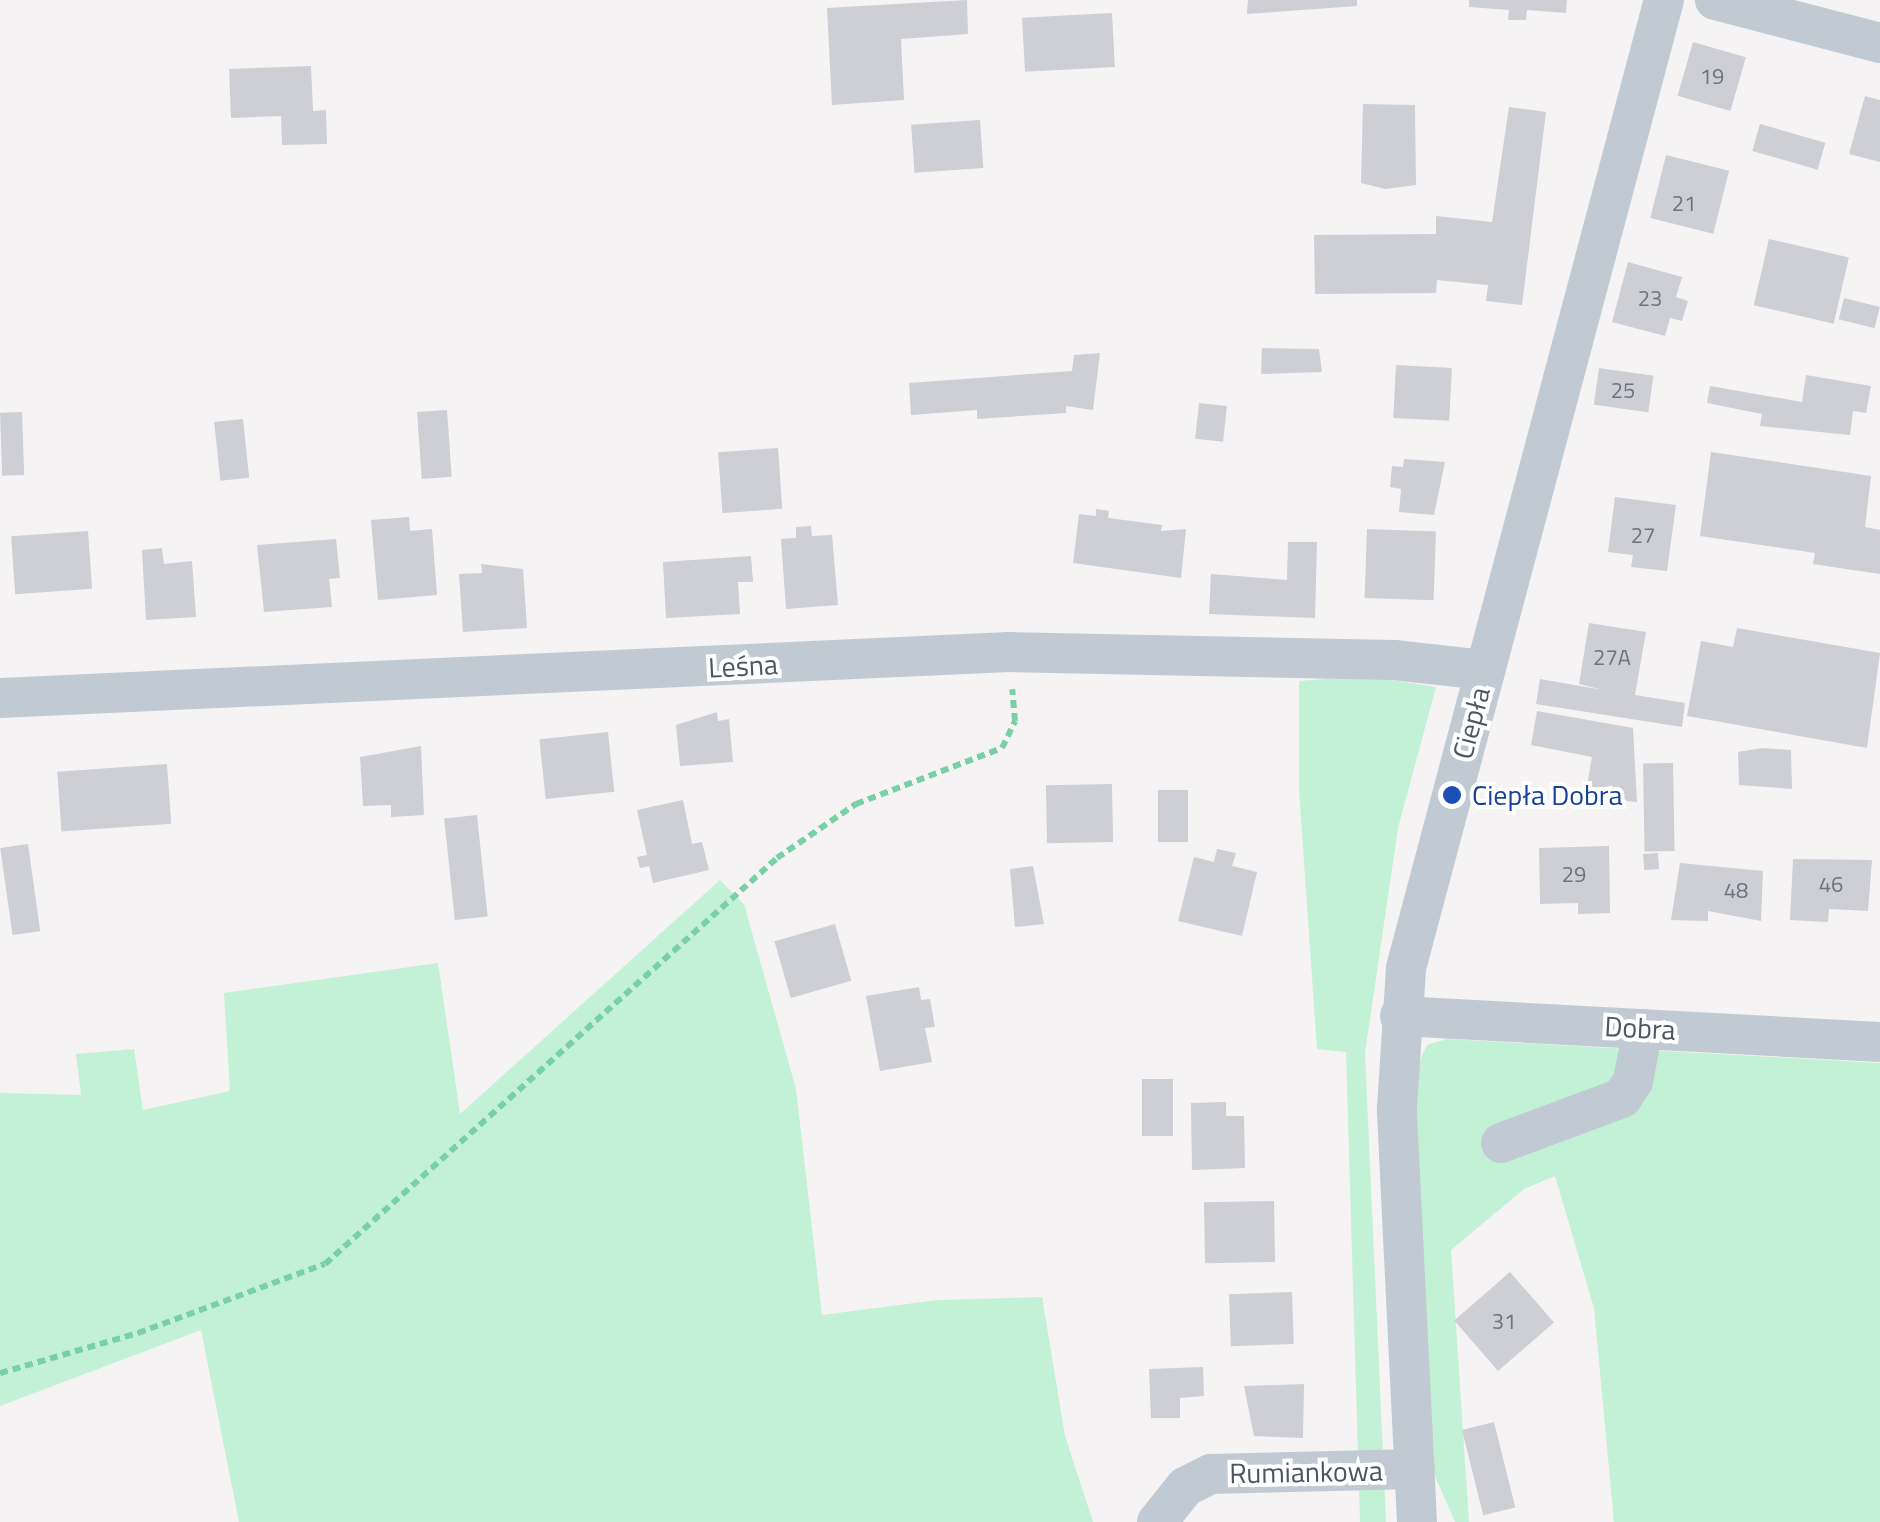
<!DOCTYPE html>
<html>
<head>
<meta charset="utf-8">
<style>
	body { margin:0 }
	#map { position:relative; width:1880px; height:1522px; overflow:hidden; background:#f5f3f3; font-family:"Titillium Web",sans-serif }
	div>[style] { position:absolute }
	.green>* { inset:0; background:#c3f1d5 }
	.building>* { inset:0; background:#cdcfd5; transform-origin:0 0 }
	.path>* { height:6px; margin-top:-3px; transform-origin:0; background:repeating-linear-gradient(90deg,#7ad0a6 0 8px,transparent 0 13px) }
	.minor>* { height:40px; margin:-20px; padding:0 20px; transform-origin:20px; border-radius:20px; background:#c1cad2 }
	.dots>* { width:28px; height:28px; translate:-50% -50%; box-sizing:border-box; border:5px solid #fff; border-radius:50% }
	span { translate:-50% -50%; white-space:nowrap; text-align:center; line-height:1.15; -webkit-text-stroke:8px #fff; paint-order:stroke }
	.number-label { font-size:22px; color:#6b747e }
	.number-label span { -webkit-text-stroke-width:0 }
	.street-label { font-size:28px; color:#4a5661 }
	.transit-label { font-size:28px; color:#164399 }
	.left { translate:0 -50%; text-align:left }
</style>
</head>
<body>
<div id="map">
	<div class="green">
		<div style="clip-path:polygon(1365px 676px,1436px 687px,1398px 828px,1365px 1053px,1386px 1522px,1360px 1522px,1346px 1052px,1317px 1049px,1299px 790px,1299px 681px)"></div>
		<div style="clip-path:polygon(720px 880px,744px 904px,796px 1089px,822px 1315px,938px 1300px,1042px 1297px,1065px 1436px,1093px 1522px,239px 1522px,201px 1330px,0 1406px,0 1093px,81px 1095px,76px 1054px,134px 1049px,143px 1110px,230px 1091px,224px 993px,438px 963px,460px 1114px)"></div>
		<div style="clip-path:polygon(1447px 1039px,1880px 1063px,1880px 1522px,1614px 1522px,1594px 1308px,1555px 1176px,1524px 1189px,1451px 1250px,1469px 1522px,1455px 1522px,1432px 1469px,1414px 1074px,1427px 1045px)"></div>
	</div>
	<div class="building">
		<div style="clip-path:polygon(967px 0,968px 34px,901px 39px,904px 100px,832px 105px,827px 8px)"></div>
		<div style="clip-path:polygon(1248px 0,1357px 0,1357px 6px,1247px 14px)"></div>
		<div style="clip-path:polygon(1469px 0,1567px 0,1566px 13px,1527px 10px,1526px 20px,1508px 20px,1509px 10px,1469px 7px)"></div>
		<div style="left:1112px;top:13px;width:54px;height:90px;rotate:87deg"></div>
		<div style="left:1693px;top:42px;width:55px;height:56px;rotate:16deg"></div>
		<div style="clip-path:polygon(311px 66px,313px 111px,326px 110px,327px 144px,282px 145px,281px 116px,231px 118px,229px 69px)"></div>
		<div style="clip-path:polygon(1865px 96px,1880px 100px,1880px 162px,1849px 154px)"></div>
		<div style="clip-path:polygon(1363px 104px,1415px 105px,1416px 185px,1385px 189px,1361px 183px)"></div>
		<div style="clip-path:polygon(1509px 107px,1546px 112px,1522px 305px,1486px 301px,1488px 285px,1437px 280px,1436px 293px,1315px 294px,1314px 235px,1436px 234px,1436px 216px,1492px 222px)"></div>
		<div style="left:980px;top:120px;width:48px;height:69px;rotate:86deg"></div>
		<div style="left:1760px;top:124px;width:68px;height:28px;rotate:16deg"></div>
		<div style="left:1666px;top:155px;width:65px;height:65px;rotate:14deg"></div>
		<div style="left:1769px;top:239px;width:82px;height:68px;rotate:13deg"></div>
		<div style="clip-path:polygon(1628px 262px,1682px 277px,1676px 297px,1688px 301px,1682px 321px,1670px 318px,1665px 336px,1612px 322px)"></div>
		<div style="left:1844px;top:298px;width:37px;height:22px;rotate:14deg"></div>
		<div style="clip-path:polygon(1262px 348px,1319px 349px,1322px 372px,1261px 374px)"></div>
		<div style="clip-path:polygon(1100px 353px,1093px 410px,1066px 406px,1066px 413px,977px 419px,977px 410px,911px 415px,909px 383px,1072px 371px,1074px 355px)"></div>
		<div style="left:1396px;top:365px;width:56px;height:53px;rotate:3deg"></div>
		<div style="left:1599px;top:368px;width:55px;height:37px;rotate:8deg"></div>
		<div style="clip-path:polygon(1806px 375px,1871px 386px,1866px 413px,1853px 411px,1850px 435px,1760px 426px,1762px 414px,1707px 403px,1710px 386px,1802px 402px)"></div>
		<div style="left:1199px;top:403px;width:28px;height:36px;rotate:6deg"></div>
		<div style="left:447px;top:410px;width:67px;height:30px;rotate:86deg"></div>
		<div style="left:22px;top:412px;width:63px;height:22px;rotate:88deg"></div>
		<div style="left:243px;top:419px;width:59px;height:29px;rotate:84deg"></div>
		<div style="left:778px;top:448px;width:61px;height:60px;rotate:86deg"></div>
		<div style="clip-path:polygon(1711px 452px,1871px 476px,1865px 527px,1880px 530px,1880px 574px,1813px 564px,1815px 553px,1700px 536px)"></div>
		<div style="clip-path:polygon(1404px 459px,1445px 462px,1434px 515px,1399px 512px,1401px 489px,1390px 487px,1392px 466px,1403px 467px)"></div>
		<div style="clip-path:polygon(1615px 497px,1676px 505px,1667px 571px,1631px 567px,1633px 555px,1608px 552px)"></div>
		<div style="clip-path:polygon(1096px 509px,1109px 511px,1108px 518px,1162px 525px,1161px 531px,1186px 529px,1181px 578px,1073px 563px,1079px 514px,1096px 516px)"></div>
		<div style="clip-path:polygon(409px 517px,410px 531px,432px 529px,437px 595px,378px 600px,371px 520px)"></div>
		<div style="clip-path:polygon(811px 526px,812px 536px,832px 535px,838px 605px,786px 609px,781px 539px,796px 538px,796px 527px)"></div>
		<div style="left:1367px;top:529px;width:69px;height:69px;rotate:2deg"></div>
		<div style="left:88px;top:531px;width:58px;height:77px;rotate:86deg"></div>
		<div style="clip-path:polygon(336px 539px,340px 578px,329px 579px,332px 607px,264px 612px,257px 545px)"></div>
		<div style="clip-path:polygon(1288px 542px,1317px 542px,1315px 618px,1209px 614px,1211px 574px,1287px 580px)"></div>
		<div style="clip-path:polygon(162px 548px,164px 564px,192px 561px,196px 617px,146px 620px,142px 550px)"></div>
		<div style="clip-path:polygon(751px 556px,753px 582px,738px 582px,740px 614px,666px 618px,663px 562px)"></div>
		<div style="clip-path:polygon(481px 564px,523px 569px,527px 628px,463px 632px,459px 574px,482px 573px)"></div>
		<div style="clip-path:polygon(1589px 623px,1646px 632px,1635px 695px,1685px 703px,1682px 727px,1536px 704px,1540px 679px,1603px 690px,1579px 684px)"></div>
		<div style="clip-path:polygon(1737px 628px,1880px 653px,1867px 748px,1687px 716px,1701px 641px,1733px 647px)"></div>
		<div style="clip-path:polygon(1537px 711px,1633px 728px,1637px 802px,1585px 797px,1592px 757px,1531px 745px)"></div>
		<div style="clip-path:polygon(717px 712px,718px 721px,729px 719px,733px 762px,680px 766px,676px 725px)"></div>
		<div style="left:608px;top:732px;width:60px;height:69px;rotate:84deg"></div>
		<div style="clip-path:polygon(421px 746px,424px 815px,391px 817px,391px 805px,363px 806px,360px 757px)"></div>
		<div style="clip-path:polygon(1762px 748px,1791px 750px,1792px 789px,1739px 785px,1738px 752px)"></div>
		<div style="left:1673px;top:763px;width:88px;height:30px;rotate:89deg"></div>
		<div style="left:167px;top:764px;width:60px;height:110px;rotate:86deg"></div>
		<div style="left:1112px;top:784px;width:58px;height:66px;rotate:89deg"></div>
		<div style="left:1158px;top:790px;width:30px;height:52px"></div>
		<div style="clip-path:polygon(683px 800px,692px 844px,702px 842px,709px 870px,653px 883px,649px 866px,640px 868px,637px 857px,647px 855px,637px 810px)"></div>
		<div style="left:477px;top:815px;width:102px;height:33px;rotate:84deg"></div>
		<div style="left:28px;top:844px;width:88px;height:28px;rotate:82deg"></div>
		<div style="clip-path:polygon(1609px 846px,1610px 913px,1578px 914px,1578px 903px,1540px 904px,1539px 848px)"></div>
		<div style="clip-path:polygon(1217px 849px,1236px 853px,1232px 866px,1257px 872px,1242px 936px,1178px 921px,1194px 857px,1214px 862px)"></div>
		<div style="left:1658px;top:853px;width:16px;height:15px;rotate:86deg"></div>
		<div style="clip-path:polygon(1793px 859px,1872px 860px,1868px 911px,1829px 909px,1828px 922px,1790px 920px)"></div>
		<div style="clip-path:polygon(1680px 863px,1763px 871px,1761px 921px,1708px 911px,1708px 921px,1671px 920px)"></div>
		<div style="clip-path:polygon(1033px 866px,1044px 924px,1015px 927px,1010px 869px)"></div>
		<div style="left:835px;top:924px;width:59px;height:63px;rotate:74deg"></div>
		<div style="clip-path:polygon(919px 987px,921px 1000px,930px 999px,935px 1027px,925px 1028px,932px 1062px,880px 1071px,866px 996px)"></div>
		<div style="left:1142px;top:1079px;width:31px;height:57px"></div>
		<div style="clip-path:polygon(1226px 1102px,1226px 1116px,1244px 1116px,1245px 1168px,1192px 1170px,1191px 1103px)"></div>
		<div style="left:1274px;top:1201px;width:61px;height:70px;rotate:89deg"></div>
		<div style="left:1510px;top:1272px;width:67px;height:74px;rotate:49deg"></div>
		<div style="left:1292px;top:1292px;width:52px;height:63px;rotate:88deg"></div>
		<div style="clip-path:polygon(1203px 1367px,1204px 1396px,1180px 1398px,1180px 1418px,1151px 1418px,1149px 1369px)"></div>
		<div style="clip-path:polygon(1304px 1384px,1303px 1438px,1254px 1436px,1244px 1386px)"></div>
		<div style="left:1494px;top:1422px;width:88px;height:33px;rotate:76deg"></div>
	</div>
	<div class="path">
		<div style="left:0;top:1373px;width:144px;rotate:-16.2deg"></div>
		<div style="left:138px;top:1333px;width:199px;rotate:-20.3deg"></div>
		<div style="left:325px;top:1264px;width:608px;rotate:-41.93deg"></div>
		<div style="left:777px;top:858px;width:96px;rotate:-34.4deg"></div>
		<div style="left:856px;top:804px;width:156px;rotate:-21deg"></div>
		<div style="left:1002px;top:748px;width:30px;rotate:-64deg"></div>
		<div style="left:1015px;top:721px;width:32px;rotate:-95deg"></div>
	</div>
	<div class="minor">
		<div style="left:1715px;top:0;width:171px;rotate:14.6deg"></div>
		<div style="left:0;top:698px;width:1010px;rotate:-2.61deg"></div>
		<div style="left:1009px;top:652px;width:385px;rotate:1.2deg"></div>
		<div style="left:1394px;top:660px;width:92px;rotate:6.3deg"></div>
		<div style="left:1400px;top:1016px;width:481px;rotate:3.1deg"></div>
		<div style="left:1501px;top:1143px;width:129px;rotate:-20.4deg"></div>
		<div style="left:1622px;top:1098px;width:20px;rotate:-57deg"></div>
		<div style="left:1633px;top:1081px;width:53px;rotate:-79.1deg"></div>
		<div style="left:1157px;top:1522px;width:45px;rotate:-51.3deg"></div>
		<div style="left:1185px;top:1487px;width:29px;rotate:-27deg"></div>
		<div style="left:1211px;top:1474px;width:204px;rotate:-1.4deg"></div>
		<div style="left:1417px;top:1522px;width:414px;rotate:-92.8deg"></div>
		<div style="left:1397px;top:1108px;width:140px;rotate:-86.3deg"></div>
		<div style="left:1406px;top:968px;width:1002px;rotate:-75.08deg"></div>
	</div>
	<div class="dots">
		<div style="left:1452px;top:795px;background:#1a4fb4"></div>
	</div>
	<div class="number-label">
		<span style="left:1712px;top:77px">19</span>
		<span style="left:1684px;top:204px">21</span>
		<span style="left:1650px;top:299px">23</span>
		<span style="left:1623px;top:391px">25</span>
		<span style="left:1643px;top:536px">27</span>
		<span style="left:1612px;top:658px">27A</span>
		<span style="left:1574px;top:875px">29</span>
		<span style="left:1831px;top:885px">46</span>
		<span style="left:1736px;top:891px">48</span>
		<span style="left:1504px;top:1322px">31</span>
	</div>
	<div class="street-label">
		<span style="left:743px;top:666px;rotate:-3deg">Leśna</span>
		<span style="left:1471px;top:723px;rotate:-75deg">Ciepła</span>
		<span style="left:1640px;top:1028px;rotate:3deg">Dobra</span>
		<span style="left:1306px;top:1472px;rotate:-1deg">Rumiankowa</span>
	</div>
	<div class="transit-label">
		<span class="left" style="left:1472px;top:795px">Ciepła Dobra</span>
	</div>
</div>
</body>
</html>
